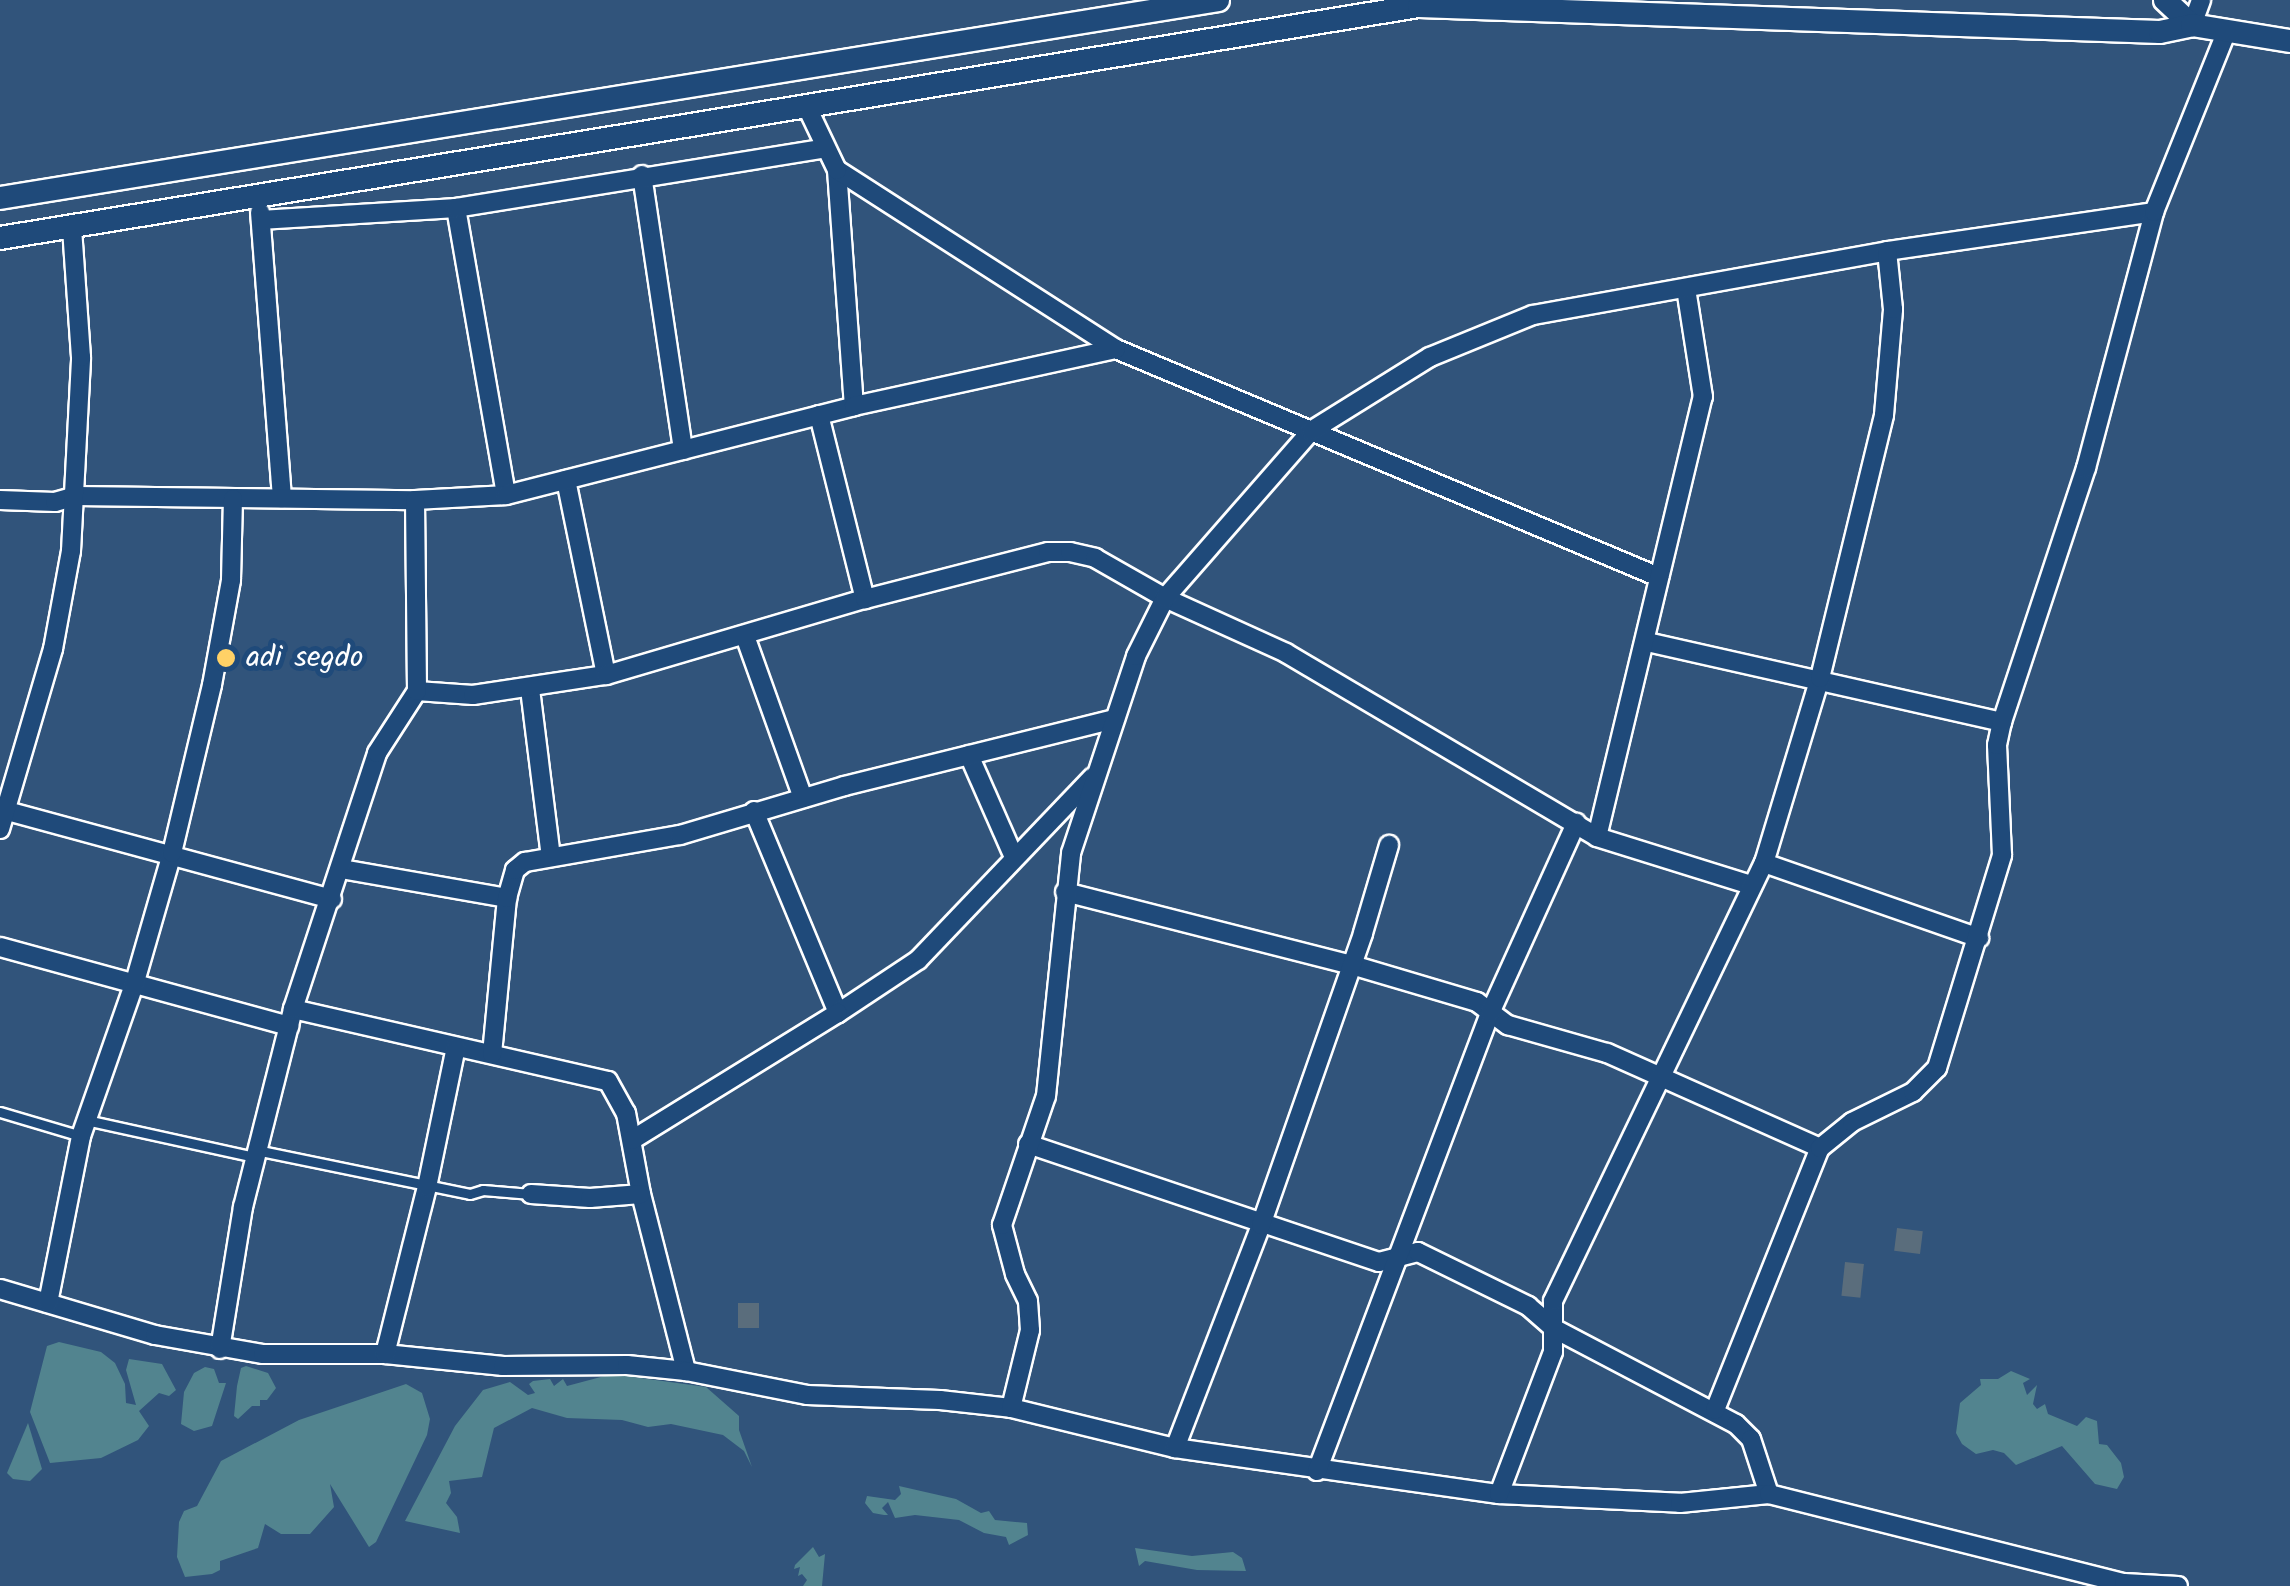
<!DOCTYPE html>
<html>
<head>
<meta charset="utf-8">
<style>
	body { margin:0 }
	#map { position:relative; width:2290px; height:1586px; overflow:hidden; background:#31547b; font-family:Kalam,sans-serif }
	div>[style] { position:absolute }
	.green>* { inset:0; background:#52848f }
	.building>* { inset:0; background:#5a6d7c; transform-origin:0 0 }
	.roads { filter:drop-shadow(2px 0 #fff) drop-shadow(-2px 0 #fff) drop-shadow(0 2px #fff) drop-shadow(0 -2px #fff) }
	.service>* { height:9px; margin:-4.5px; padding:0 4.5px; transform-origin:4.5px; border-radius:4.5px; background:#1f4a7a }
	.minor>* { height:18px; margin:-9px; padding:0 9px; transform-origin:9px; border-radius:9px; background:#1f4a7a }
	.tertiary>* { height:22px; margin:-11px; padding:0 11px; transform-origin:11px; border-radius:11px; background:#1f4a7a }
	.dots>* { width:28px; height:28px; translate:-50% -50%; box-sizing:border-box; border:5px solid #1f4a7a; border-radius:50% }
	span { translate:-50% -50%; white-space:nowrap; text-align:center; line-height:1.15; -webkit-text-stroke:10px #1f4a7a; paint-order:stroke }
	.poi-label { font-size:30px; color:#fff }
	.left { translate:0 -50%; text-align:left }
</style>
</head>
<body>
<div id="map">
	<div class="green">
		<div style="clip-path:polygon(59px 1342px,101px 1352px,115px 1363px,125px 1384px,126px 1403px,136px 1405px,126px 1370px,129px 1359px,162px 1364px,176px 1390px,169px 1396px,159px 1393px,139px 1411px,149px 1426px,138px 1440px,101px 1458px,50px 1463px,30px 1412px,47px 1346px)"></div>
		<div style="clip-path:polygon(246px 1366px,268px 1373px,276px 1388px,267px 1400px,260px 1400px,260px 1406px,252px 1406px,238px 1419px,234px 1416px,237px 1386px,241px 1368px)"></div>
		<div style="clip-path:polygon(205px 1367px,214px 1369px,219px 1383px,226px 1383px,212px 1426px,194px 1431px,181px 1424px,184px 1392px,194px 1373px)"></div>
		<div style="clip-path:polygon(2011px 1371px,2030px 1379px,2023px 1383px,2027px 1395px,2037px 1385px,2033px 1404px,2037px 1409px,2045px 1404px,2048px 1414px,2077px 1426px,2086px 1417px,2097px 1421px,2099px 1444px,2107px 1445px,2121px 1463px,2124px 1477px,2117px 1489px,2095px 1484px,2062px 1446px,2016px 1465px,2004px 1453px,1993px 1450px,1976px 1454px,1962px 1444px,1956px 1433px,1960px 1403px,1981px 1385px,1980px 1379px,1998px 1379px)"></div>
		<div style="clip-path:polygon(612px 1374px,706px 1387px,739px 1416px,739px 1430px,752px 1467px,744px 1451px,723px 1435px,671px 1424px,648px 1427px,622px 1420px,567px 1418px,532px 1408px,494px 1428px,482px 1477px,449px 1481px,451px 1493px,446px 1503px,457px 1517px,460px 1533px,405px 1521px,455px 1426px,483px 1390px,510px 1382px,528px 1395px,535px 1393px,529px 1384px,533px 1381px,550px 1379px,554px 1386px,563px 1379px,567px 1386px)"></div>
		<div style="clip-path:polygon(406px 1384px,422px 1393px,430px 1419px,427px 1435px,376px 1542px,369px 1547px,330px 1484px,334px 1507px,310px 1534px,281px 1534px,265px 1524px,258px 1548px,220px 1561px,220px 1570px,212px 1574px,185px 1577px,177px 1557px,179px 1522px,184px 1511px,197px 1506px,221px 1461px,299px 1420px)"></div>
		<div style="clip-path:polygon(28px 1423px,42px 1469px,30px 1481px,13px 1479px,7px 1473px)"></div>
		<div style="clip-path:polygon(899px 1486px,956px 1499px,981px 1513px,989px 1511px,995px 1520px,1027px 1523px,1028px 1535px,1009px 1545px,1006px 1537px,984px 1533px,959px 1520px,915px 1515px,895px 1518px,888px 1502px,882px 1508px,888px 1515px,884px 1515px,873px 1513px,865px 1503px,867px 1496px,895px 1500px,901px 1494px)"></div>
		<div style="clip-path:polygon(813px 1547px,819px 1557px,825px 1554px,822px 1586px,803px 1586px,807px 1580px,802px 1574px,798px 1576px,800px 1567px,794px 1569px,795px 1565px)"></div>
		<div style="clip-path:polygon(1135px 1548px,1192px 1556px,1233px 1552px,1242px 1558px,1246px 1571px,1197px 1570px,1145px 1561px,1139px 1566px)"></div>
	</div>
	<div class="building">
		<div style="left:1897px;top:1228px;width:26px;height:23px;rotate:7deg"></div>
		<div style="left:1845px;top:1262px;width:19px;height:34px;rotate:6deg"></div>
		<div style="left:738px;top:1303px;width:21px;height:25px"></div>
	</div>
	<div class="roads">
		<div class="service">
			<div style="left:0;top:1112px;width:84px;rotate:16.5deg"></div>
			<div style="left:86px;top:1120px;width:172px;rotate:12.4deg"></div>
			<div style="left:256px;top:1150px;width:218px;rotate:11.6deg"></div>
			<div style="left:470px;top:1194px;width:14px;rotate:-17deg"></div>
			<div style="left:483px;top:1190px;width:48px;rotate:4.8deg"></div>
		</div>
		<div class="minor">
			<div style="left:2192px;top:25px;width:27px;rotate:-70deg"></div>
			<div style="left:837px;top:170px;width:237px;rotate:85.9deg"></div>
			<div style="left:642px;top:175px;width:278px;rotate:81.5deg"></div>
			<div style="left:456px;top:208px;width:291px;rotate:80.1deg"></div>
			<div style="left:260px;top:212px;width:287px;rotate:85.6deg"></div>
			<div style="left:261px;top:220px;width:195px;rotate:-3.5deg"></div>
			<div style="left:456px;top:208px;width:374px;rotate:-9.2deg"></div>
			<div style="left:1116px;top:349px;width:589px;rotate:22.78deg"></div>
			<div style="left:819px;top:415px;width:190px;rotate:76deg"></div>
			<div style="left:566px;top:480px;width:199px;rotate:78.4deg"></div>
			<div style="left:0;top:500px;width:55px;rotate:2.1deg"></div>
			<div style="left:55px;top:502px;width:22px;rotate:-16deg"></div>
			<div style="left:76px;top:496px;width:339px;rotate:0.7deg"></div>
			<div style="left:415px;top:500px;width:91px;rotate:-3.1deg"></div>
			<div style="left:506px;top:495px;width:359px;rotate:-14.3deg"></div>
			<div style="left:854px;top:406px;width:268px;rotate:-12.3deg"></div>
			<div style="left:1116px;top:349px;width:331px;rotate:-147.3deg"></div>
			<div style="left:837px;top:170px;width:70px;rotate:-115.5deg"></div>
			<div style="left:745px;top:636px;width:172px;rotate:70.3deg"></div>
			<div style="left:1647px;top:642px;width:364px;rotate:12.7deg"></div>
			<div style="left:530px;top:689px;width:169px;rotate:82.9deg"></div>
			<div style="left:417px;top:691px;width:56px;rotate:4.1deg"></div>
			<div style="left:473px;top:695px;width:134px;rotate:-8.6deg"></div>
			<div style="left:606px;top:675px;width:270px;rotate:-16.4deg"></div>
			<div style="left:865px;top:599px;width:189px;rotate:-14.4deg"></div>
			<div style="left:1048px;top:552px;width:22px"></div>
			<div style="left:1070px;top:552px;width:26px;rotate:13deg"></div>
			<div style="left:1095px;top:558px;width:81px;rotate:29.7deg"></div>
			<div style="left:1165px;top:598px;width:133px;rotate:24.4deg"></div>
			<div style="left:1286px;top:653px;width:361px;rotate:30.6deg"></div>
			<div style="left:1597px;top:837px;width:161px;rotate:17.3deg"></div>
			<div style="left:969px;top:755px;width:111px;rotate:66.2deg"></div>
			<div style="left:0;top:809px;width:344px;rotate:15.2deg"></div>
			<div style="left:754px;top:811px;width:219px;rotate:67.4deg"></div>
			<div style="left:838px;top:1013px;width:96px;rotate:-33.5deg"></div>
			<div style="left:918px;top:960px;width:253px;rotate:-46.3deg"></div>
			<div style="left:0;top:829px;width:188px;rotate:-73.6deg"></div>
			<div style="left:53px;top:649px;width:100px;rotate:-79.6deg"></div>
			<div style="left:71px;top:551px;width:194px;rotate:-87deg"></div>
			<div style="left:81px;top:357px;width:130px;rotate:-94deg"></div>
			<div style="left:1597px;top:837px;width:453px;rotate:-76.5deg"></div>
			<div style="left:1703px;top:397px;width:109px;rotate:-98.9deg"></div>
			<div style="left:1764px;top:863px;width:228px;rotate:19.2deg"></div>
			<div style="left:341px;top:869px;width:169px;rotate:9.9deg"></div>
			<div style="left:1065px;top:892px;width:296px;rotate:14.3deg"></div>
			<div style="left:1352px;top:965px;width:130px;rotate:16.5deg"></div>
			<div style="left:1477px;top:1002px;width:39px;rotate:37deg"></div>
			<div style="left:1508px;top:1025px;width:103px;rotate:15.8deg"></div>
			<div style="left:1607px;top:1053px;width:233px;rotate:24deg"></div>
			<div style="left:0;top:947px;width:300px;rotate:15.3deg"></div>
			<div style="left:293px;top:1009px;width:323px;rotate:12.9deg"></div>
			<div style="left:608px;top:1081px;width:37px;rotate:61deg"></div>
			<div style="left:626px;top:1113px;width:82px;rotate:79.5deg"></div>
			<div style="left:641px;top:1194px;width:183px;rotate:75.7deg"></div>
			<div style="left:492px;top:1054px;width:157px;rotate:-84.5deg"></div>
			<div style="left:507px;top:898px;width:29px;rotate:-74deg"></div>
			<div style="left:515px;top:870px;width:13px;rotate:-39deg"></div>
			<div style="left:525px;top:862px;width:157px;rotate:-9.9deg"></div>
			<div style="left:680px;top:835px;width:171px;rotate:-16.6deg"></div>
			<div style="left:844px;top:786px;width:279px;rotate:-13.9deg"></div>
			<div style="left:632px;top:1140px;width:242px;rotate:-31.7deg"></div>
			<div style="left:1028px;top:1144px;width:370px;rotate:18.6deg"></div>
			<div style="left:1379px;top:1262px;width:40px;rotate:-14.4deg"></div>
			<div style="left:1418px;top:1252px;width:123px;rotate:26.1deg"></div>
			<div style="left:1528px;top:1306px;width:33px;rotate:41deg"></div>
			<div style="left:1553px;top:1328px;width:207px;rotate:27.7deg"></div>
			<div style="left:1736px;top:1424px;width:21px;rotate:45deg"></div>
			<div style="left:1751px;top:1439px;width:58px;rotate:71.9deg"></div>
			<div style="left:531px;top:1194px;width:59px;rotate:3.9deg"></div>
			<div style="left:590px;top:1198px;width:51px;rotate:-4.5deg"></div>
			<div style="left:0;top:1289px;width:162px;rotate:16.5deg"></div>
			<div style="left:155px;top:1335px;width:110px;rotate:10deg"></div>
			<div style="left:263px;top:1354px;width:122px"></div>
			<div style="left:385px;top:1354px;width:119px;rotate:5.8deg"></div>
			<div style="left:503px;top:1366px;width:124px;rotate:-0.5deg"></div>
			<div style="left:627px;top:1365px;width:59px;rotate:5.8deg"></div>
			<div style="left:686px;top:1371px;width:123px;rotate:11.2deg"></div>
			<div style="left:807px;top:1395px;width:133px;rotate:2.2deg"></div>
			<div style="left:940px;top:1400px;width:71px;rotate:6.4deg"></div>
			<div style="left:1011px;top:1408px;width:169px;rotate:13.7deg"></div>
			<div style="left:1175px;top:1448px;width:327px;rotate:8.1deg"></div>
			<div style="left:1499px;top:1494px;width:181px;rotate:2.8deg"></div>
			<div style="left:1680px;top:1503px;width:89px;rotate:-5.8deg"></div>
			<div style="left:1769px;top:1494px;width:366px;rotate:14.1deg"></div>
			<div style="left:2124px;top:1583px;width:54px;rotate:3.2deg"></div>
			<div style="left:48px;top:1303px;width:170px;rotate:-78.8deg"></div>
			<div style="left:81px;top:1136px;width:160px;rotate:-70.7deg"></div>
			<div style="left:134px;top:985px;width:137px;rotate:-73.9deg"></div>
			<div style="left:172px;top:853px;width:173px;rotate:-76.6deg"></div>
			<div style="left:212px;top:685px;width:107px;rotate:-79.7deg"></div>
			<div style="left:231px;top:580px;width:81px;rotate:-88.6deg"></div>
			<div style="left:220px;top:1349px;width:144px;rotate:-80.8deg"></div>
			<div style="left:243px;top:1207px;width:204px;rotate:-75.8deg"></div>
			<div style="left:293px;top:1009px;width:269px;rotate:-71.8deg"></div>
			<div style="left:377px;top:753px;width:74px;rotate:-57.2deg"></div>
			<div style="left:417px;top:691px;width:191px;rotate:-90.6deg"></div>
			<div style="left:385px;top:1354px;width:172px;rotate:-75.9deg"></div>
			<div style="left:427px;top:1187px;width:143px;rotate:-78.3deg"></div>
			<div style="left:1011px;top:1408px;width:80px;rotate:-76.3deg"></div>
			<div style="left:1030px;top:1330px;width:29px;rotate:-94deg"></div>
			<div style="left:1028px;top:1301px;width:30px;rotate:-116deg"></div>
			<div style="left:1015px;top:1274px;width:51px;rotate:-104.9deg"></div>
			<div style="left:1002px;top:1225px;width:136px;rotate:-71.2deg"></div>
			<div style="left:1046px;top:1096px;width:244px;rotate:-84.1deg"></div>
			<div style="left:1071px;top:853px;width:207px;rotate:-71.7deg"></div>
			<div style="left:1136px;top:656px;width:65px;rotate:-63.4deg"></div>
			<div style="left:1165px;top:598px;width:222px;rotate:-48.8deg"></div>
			<div style="left:1311px;top:431px;width:140px;rotate:-31.9deg"></div>
			<div style="left:1430px;top:357px;width:111px;rotate:-22.2deg"></div>
			<div style="left:1533px;top:315px;width:360px;rotate:-10.2deg"></div>
			<div style="left:1887px;top:251px;width:270px;rotate:-8.3deg"></div>
			<div style="left:1715px;top:1410px;width:282px;rotate:-68.2deg"></div>
			<div style="left:1820px;top:1148px;width:41px;rotate:-39.1deg"></div>
			<div style="left:1852px;top:1122px;width:68px;rotate:-26.2deg"></div>
			<div style="left:1913px;top:1092px;width:34px;rotate:-45deg"></div>
			<div style="left:1937px;top:1068px;width:223px;rotate:-73deg"></div>
			<div style="left:2002px;top:855px;width:110px;rotate:-92.6deg"></div>
			<div style="left:1997px;top:745px;width:24px;rotate:-78deg"></div>
			<div style="left:2002px;top:722px;width:268px;rotate:-71.7deg"></div>
			<div style="left:2086px;top:468px;width:265px;rotate:-75.1deg"></div>
			<div style="left:2154px;top:212px;width:196px;rotate:-68.1deg"></div>
			<div style="left:1175px;top:1448px;width:239px;rotate:-68.9deg"></div>
			<div style="left:1261px;top:1225px;width:309px;rotate:-70.7deg"></div>
			<div style="left:1363px;top:933px;width:92px;rotate:-73.5deg"></div>
			<div style="left:1317px;top:1471px;width:490px;rotate:-69.3deg"></div>
			<div style="left:1490px;top:1013px;width:209px;rotate:-65.6deg"></div>
			<div style="left:1499px;top:1494px;width:152px;rotate:-69.2deg"></div>
			<div style="left:1553px;top:1352px;width:51px;rotate:-90deg"></div>
			<div style="left:1553px;top:1301px;width:486px;rotate:-64.3deg"></div>
			<div style="left:1764px;top:863px;width:193px;rotate:-73.2deg"></div>
			<div style="left:1820px;top:678px;width:271px;rotate:-76.3deg"></div>
			<div style="left:1884px;top:415px;width:106px;rotate:-85.1deg"></div>
			<div style="left:1893px;top:309px;width:58px;rotate:-95.9deg"></div>
		</div>
		<div class="tertiary">
			<div style="left:2165px;top:0;width:37px;rotate:43deg"></div>
			<div style="left:0;top:198px;width:1234px;rotate:-9.23deg"></div>
			<div style="left:0;top:238px;width:1438px;rotate:-9.29deg"></div>
			<div style="left:1419px;top:6px;width:741px;rotate:2.01deg"></div>
			<div style="left:2160px;top:32px;width:33px;rotate:-12deg"></div>
			<div style="left:2192px;top:25px;width:99px;rotate:9.3deg"></div>
		</div>
	</div>
	<div class="dots">
		<div style="left:226px;top:658px;background:#ffd166"></div>
	</div>
	<div class="poi-label">
		<span class="left" style="left:246px;top:658px">adi segdo</span>
	</div>
</div>
</body>
</html>
